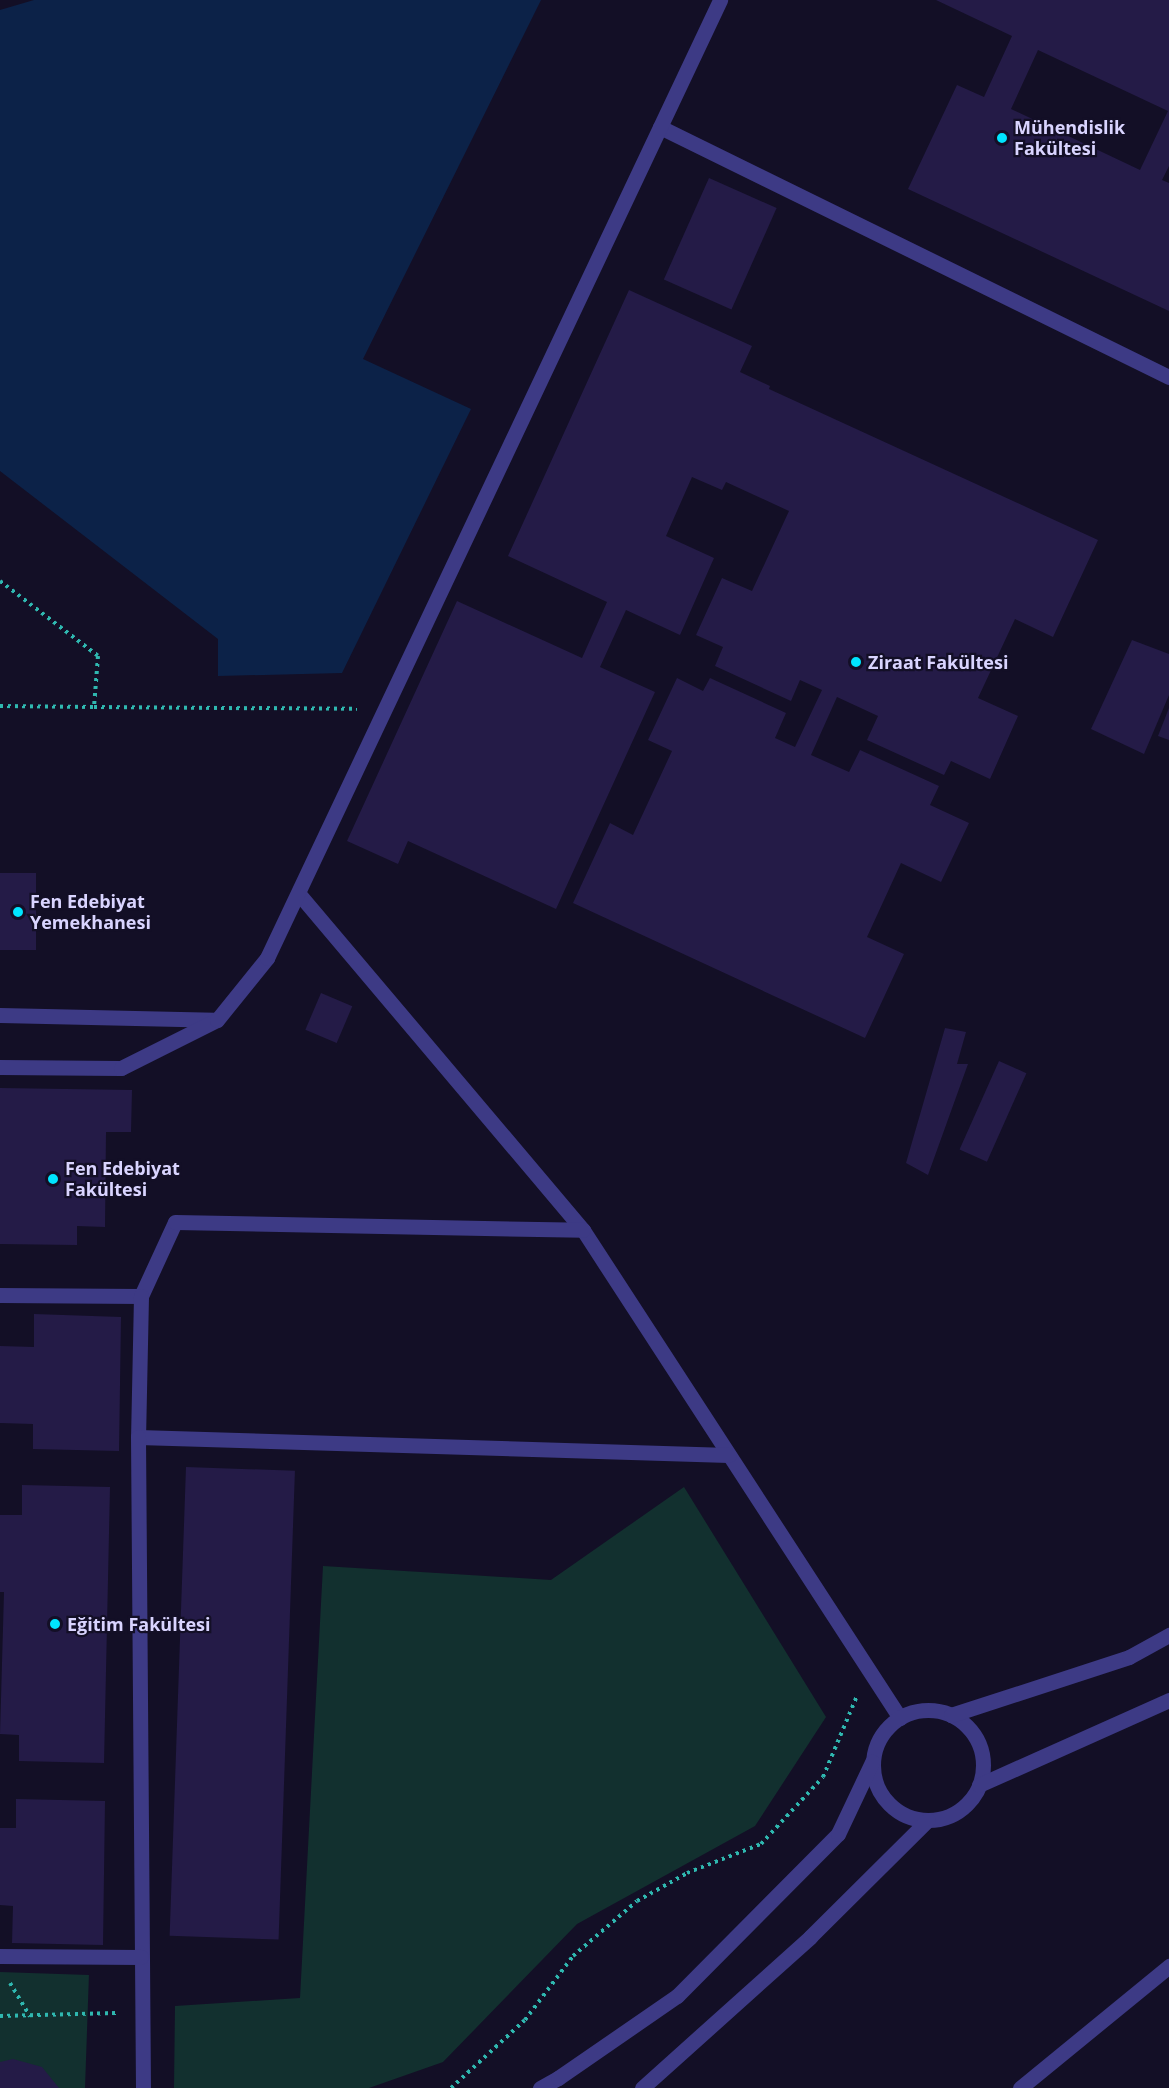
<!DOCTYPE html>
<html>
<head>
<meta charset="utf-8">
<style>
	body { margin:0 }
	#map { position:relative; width:1169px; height:2088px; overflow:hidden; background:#130f26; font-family:"Open Sans",sans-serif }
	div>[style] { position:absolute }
	.green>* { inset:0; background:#12302f; transform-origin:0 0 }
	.water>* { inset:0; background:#0c2248 }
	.building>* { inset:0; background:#241b47; transform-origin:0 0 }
	.path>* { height:4px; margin-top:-2px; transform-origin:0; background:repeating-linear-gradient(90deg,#2fb8b0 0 3px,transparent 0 7.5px) }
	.minor>* { height:15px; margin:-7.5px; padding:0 7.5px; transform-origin:7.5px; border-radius:7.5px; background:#3d3a85 }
	.minor>.ring { margin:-7.5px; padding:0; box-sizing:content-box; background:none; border:15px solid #3d3a85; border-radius:50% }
	.dots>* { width:16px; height:16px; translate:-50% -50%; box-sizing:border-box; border:3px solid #130f26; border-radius:50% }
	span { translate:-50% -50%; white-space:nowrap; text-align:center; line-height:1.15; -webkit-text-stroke:4.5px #130f26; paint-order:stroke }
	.poi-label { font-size:18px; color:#d9d4ff; font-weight:700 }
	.left { translate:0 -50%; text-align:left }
</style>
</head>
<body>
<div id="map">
	<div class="green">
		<div style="clip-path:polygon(684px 1487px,826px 1717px,755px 1826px,577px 1924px,443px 2062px,369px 2088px,174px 2088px,175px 2006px,300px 1998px,323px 1566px,551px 1580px)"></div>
		<div style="left:0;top:1972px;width:89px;height:116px;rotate:2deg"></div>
	</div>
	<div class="water">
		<div style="clip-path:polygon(34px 0,541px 0,363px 359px,471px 409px,342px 673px,218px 676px,218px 639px,0 471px,0 10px)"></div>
	</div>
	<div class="building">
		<div style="clip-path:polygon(evenodd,936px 0,1169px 0,1169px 166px,1162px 180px,1169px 183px,1169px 311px,908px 189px,957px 85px,984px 97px,1012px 36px,936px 0,1038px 50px,1168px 111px,1140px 170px,1011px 109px,1038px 50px)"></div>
		<div style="left:709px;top:178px;width:74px;height:111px;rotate:24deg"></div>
		<div style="clip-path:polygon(629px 290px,752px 346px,740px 372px,770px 386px,769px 389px,1098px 540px,1053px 637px,1015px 619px,978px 698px,1018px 716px,990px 779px,951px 761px,944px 775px,867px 740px,878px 716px,837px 697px,811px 755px,849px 772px,860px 750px,939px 786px,930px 805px,969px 823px,941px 882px,901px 863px,867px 937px,904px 954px,865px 1038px,573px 903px,610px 823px,633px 835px,672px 751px,648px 740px,677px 678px,703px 691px,710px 678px,786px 713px,775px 738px,795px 747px,822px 690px,800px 680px,791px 701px,715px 666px,723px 647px,696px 635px,722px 578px,752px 591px,789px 511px,726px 482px,722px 490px,692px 477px,666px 536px,714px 558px,680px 635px,626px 610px,600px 667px,655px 692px,556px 909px,408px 841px,398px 864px,347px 841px,457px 601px,582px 658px,607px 602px,508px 556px)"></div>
		<div style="clip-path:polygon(1132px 640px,1169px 654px,1169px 695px,1144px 754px,1091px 729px)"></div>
		<div style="clip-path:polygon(1169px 708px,1169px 740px,1158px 736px)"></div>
		<div style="left:0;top:873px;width:36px;height:77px"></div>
		<div style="left:321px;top:993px;width:34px;height:40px;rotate:23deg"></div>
		<div style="clip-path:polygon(945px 1028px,966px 1032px,957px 1064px,968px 1064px,928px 1175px,906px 1163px)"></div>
		<div style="left:999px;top:1061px;width:30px;height:97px;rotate:24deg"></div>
		<div style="clip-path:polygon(0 1088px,132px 1090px,131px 1132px,106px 1132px,105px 1227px,77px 1226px,77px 1245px,0 1244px)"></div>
		<div style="clip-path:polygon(34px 1314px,121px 1317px,119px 1451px,33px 1449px,33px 1424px,0 1423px,0 1346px,34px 1347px)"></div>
		<div style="left:186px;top:1467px;width:109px;height:469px;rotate:2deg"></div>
		<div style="clip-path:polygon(22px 1485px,110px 1487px,104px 1763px,19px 1761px,19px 1735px,0 1734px,4px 1592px,0 1592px,0 1515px,22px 1515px)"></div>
		<div style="clip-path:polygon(16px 1799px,105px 1801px,103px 1945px,12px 1943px,13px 1906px,0 1905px,0 1828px,16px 1828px)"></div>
		<div style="clip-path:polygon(13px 2059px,42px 2067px,59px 2088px,0 2088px,0 2062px)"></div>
	</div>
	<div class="path">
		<div style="left:0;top:581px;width:123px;rotate:37.4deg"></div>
		<div style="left:98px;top:656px;width:51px;rotate:94.5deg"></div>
		<div style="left:94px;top:707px;width:263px;rotate:0.4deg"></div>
		<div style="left:0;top:706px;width:94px;rotate:0.6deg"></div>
		<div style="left:10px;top:1983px;width:39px;rotate:59deg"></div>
		<div style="left:0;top:2016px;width:116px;rotate:-1.5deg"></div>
		<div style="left:451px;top:2088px;width:100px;rotate:-42.6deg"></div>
		<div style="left:525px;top:2020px;width:80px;rotate:-53.1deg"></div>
		<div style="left:573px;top:1956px;width:84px;rotate:-40.7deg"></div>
		<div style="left:637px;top:1901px;width:57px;rotate:-29.2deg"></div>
		<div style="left:687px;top:1873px;width:79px;rotate:-21.4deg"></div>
		<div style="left:761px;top:1844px;width:91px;rotate:-47.2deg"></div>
		<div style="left:823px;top:1777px;width:86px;rotate:-67.3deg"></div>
	</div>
	<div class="minor">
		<div style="left:660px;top:127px;width:567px;rotate:26.16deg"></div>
		<div style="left:299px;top:894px;width:440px;rotate:49.8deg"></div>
		<div style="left:583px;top:1230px;width:582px;rotate:56.99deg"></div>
		<div style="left:0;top:1015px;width:214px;rotate:1.3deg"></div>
		<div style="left:0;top:1067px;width:121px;rotate:0.5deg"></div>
		<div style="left:121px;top:1068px;width:107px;rotate:-26.6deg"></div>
		<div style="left:217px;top:1020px;width:80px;rotate:-51.1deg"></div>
		<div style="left:267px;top:958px;width:1060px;rotate:-64.69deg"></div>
		<div style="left:0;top:1295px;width:141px;rotate:0.4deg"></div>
		<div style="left:141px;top:1296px;width:81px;rotate:-65.3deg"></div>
		<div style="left:175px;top:1222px;width:408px;rotate:1.1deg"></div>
		<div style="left:141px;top:1296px;width:141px;rotate:91.2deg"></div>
		<div style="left:138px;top:1437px;width:591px;rotate:1.74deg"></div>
		<div style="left:138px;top:1437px;width:651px;rotate:89.56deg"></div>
		<div class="ring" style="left:873px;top:1710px;width:95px;height:95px"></div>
		<div style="left:951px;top:1715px;width:187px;rotate:-18deg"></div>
		<div style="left:1129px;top:1657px;width:46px;rotate:-28.8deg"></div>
		<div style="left:979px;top:1785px;width:208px;rotate:-24.1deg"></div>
		<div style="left:0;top:1956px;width:141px;rotate:0.4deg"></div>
		<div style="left:540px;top:2088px;width:21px;rotate:-29deg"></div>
		<div style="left:558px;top:2078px;width:145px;rotate:-34.6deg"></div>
		<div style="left:677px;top:1996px;width:228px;rotate:-45.2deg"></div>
		<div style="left:838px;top:1834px;width:80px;rotate:-64.7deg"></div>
		<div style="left:642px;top:2088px;width:226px;rotate:-41.9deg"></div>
		<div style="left:810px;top:1937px;width:166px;rotate:-44.8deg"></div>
		<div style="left:1020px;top:2088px;width:193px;rotate:-39.3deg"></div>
	</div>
	<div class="dots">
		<div style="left:1002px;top:138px;background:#00e5ff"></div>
		<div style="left:856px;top:662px;background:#00e5ff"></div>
		<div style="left:18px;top:912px;background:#00e5ff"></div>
		<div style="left:53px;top:1179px;background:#00e5ff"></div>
		<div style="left:55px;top:1624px;background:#00e5ff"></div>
	</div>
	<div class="poi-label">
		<span class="left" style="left:1014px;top:138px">Mühendislik<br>Fakültesi</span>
		<span class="left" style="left:868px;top:662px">Ziraat Fakültesi</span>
		<span class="left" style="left:30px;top:912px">Fen Edebiyat<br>Yemekhanesi</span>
		<span class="left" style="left:65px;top:1179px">Fen Edebiyat<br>Fakültesi</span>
		<span class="left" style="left:67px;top:1624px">Eğitim Fakültesi</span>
	</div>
</div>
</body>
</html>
